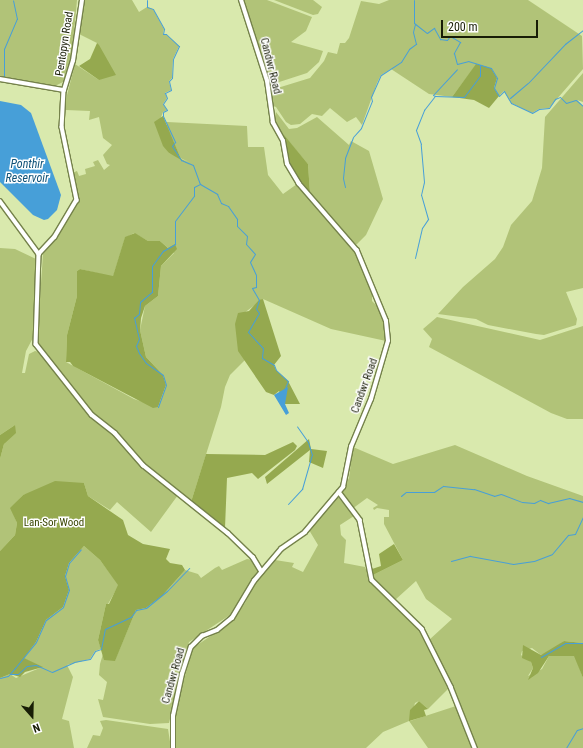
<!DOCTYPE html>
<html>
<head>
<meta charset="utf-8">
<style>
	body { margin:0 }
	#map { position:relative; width:583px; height:748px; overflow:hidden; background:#d9e9ad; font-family:"Roboto Condensed",sans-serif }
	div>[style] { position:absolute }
	.green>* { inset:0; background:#b1c378 }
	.forest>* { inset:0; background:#95a94f }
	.water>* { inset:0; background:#479fd8 }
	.stream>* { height:1px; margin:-0.5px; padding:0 0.5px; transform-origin:0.5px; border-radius:0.5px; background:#479fd8 }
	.roads { filter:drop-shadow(1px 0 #75824b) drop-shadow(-1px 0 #75824b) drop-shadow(0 1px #75824b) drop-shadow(0 -1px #75824b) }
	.minor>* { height:3.5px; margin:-1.75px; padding:0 1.75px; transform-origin:1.75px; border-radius:1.75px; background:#fff }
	span { translate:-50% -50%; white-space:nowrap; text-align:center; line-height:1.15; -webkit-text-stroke:3px #fff; paint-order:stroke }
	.street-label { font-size:11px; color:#181d06 }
	.park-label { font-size:11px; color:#394500 }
	.water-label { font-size:12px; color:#115379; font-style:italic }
	.north { position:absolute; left:12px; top:696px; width:40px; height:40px; -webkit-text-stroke:3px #fff; paint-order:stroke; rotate:160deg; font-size:11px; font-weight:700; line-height:16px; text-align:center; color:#181d06 }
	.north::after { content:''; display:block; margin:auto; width:14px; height:18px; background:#181d06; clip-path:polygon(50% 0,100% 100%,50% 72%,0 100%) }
	.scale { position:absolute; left:441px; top:20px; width:97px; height:18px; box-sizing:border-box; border:2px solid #181d06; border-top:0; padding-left:5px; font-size:12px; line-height:14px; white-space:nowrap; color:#181d06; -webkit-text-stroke:3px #fff; paint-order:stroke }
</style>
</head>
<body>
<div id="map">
	<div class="green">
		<div style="clip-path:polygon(0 0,77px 0,72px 54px,65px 81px,53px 87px,0 77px)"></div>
		<div style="clip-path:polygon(evenodd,84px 0,132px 0,139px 12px,147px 7px,153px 9px,164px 29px,163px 34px,166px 34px,179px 46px,173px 59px,172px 78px,169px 81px,171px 90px,165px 93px,167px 98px,163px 104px,167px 110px,163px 112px,160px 120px,169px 153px,189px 162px,181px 159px,167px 127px,167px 122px,247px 126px,248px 147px,264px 147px,268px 175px,283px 194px,297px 184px,358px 255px,372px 292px,372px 301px,380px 309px,386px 325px,386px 341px,331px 329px,263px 299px,244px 313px,246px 359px,230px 375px,225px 387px,221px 407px,191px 502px,144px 464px,126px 442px,92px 413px,37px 341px,43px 254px,79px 200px,72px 173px,77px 171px,79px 176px,86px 174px,85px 169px,95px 166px,93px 162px,98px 160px,104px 170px,110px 165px,107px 164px,103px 155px,112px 145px,103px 138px,99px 117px,89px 120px,90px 111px,66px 110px,66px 99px,75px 64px,99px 80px,97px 43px,79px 34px,84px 0,134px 233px,148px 241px,160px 241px,174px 253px,161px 266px,158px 296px,145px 306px,140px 330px,146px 357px,163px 375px,166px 385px,158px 407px,134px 399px,66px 362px,67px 335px,77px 296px,77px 271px,80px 269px,113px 277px,125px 238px,134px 233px)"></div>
		<div style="clip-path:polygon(243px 0,267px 0,312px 17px,306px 31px,291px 42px,323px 51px,319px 62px,307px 73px,270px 85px)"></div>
		<div style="clip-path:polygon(274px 0,313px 0,322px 7px,318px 14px,313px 15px)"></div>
		<div style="clip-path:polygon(389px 0,528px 0,582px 36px,583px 69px,549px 108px,539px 109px,532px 113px,511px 103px,504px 91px,499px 96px,494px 88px,497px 78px,491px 68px,476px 65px,452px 97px,429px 94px,391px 69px,381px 75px,377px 83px,362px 125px,356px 117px,347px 122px,330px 108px,322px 116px,312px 114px,300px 124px,291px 125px,286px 122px,276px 107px,273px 106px,271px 90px,310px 78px,324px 61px,328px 52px,337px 54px,340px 43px,345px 43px,349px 38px,361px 1px,379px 4px)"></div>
		<div style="clip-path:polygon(583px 73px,583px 102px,577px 100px,583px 106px,583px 288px,566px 292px,577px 319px,576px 325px,544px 335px,536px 334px,488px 325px,476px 319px,438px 314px,463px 287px,495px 259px,503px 247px,511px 225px,532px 201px,542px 168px,545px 117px)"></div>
		<div style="clip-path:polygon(276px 112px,289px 129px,297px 128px,317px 117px,349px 145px,351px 141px,369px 151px,383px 199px,366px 235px,357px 244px,354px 246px,340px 233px,310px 193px,308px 164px,277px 128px,274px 119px)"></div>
		<div style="clip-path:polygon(0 248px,15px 249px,36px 259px,34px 336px,26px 351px,22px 373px,25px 373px,29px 354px,35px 351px,39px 352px,91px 416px,122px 443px,143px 467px,178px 495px,151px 532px,117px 502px,110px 510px,88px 496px,84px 483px,73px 483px,23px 495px,11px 508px,17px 523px,15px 535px,0 551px,0 459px,4px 444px,15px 425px,0 435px)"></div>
		<div style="clip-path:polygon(437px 317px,540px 340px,583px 326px,583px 419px,567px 419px,551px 413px,429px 347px,432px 339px,423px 329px)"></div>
		<div style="clip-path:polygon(455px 445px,527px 476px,583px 496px,583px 643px,564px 641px,549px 652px,541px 655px,532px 648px,522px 651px,521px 655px,531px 662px,533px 668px,528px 676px,542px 669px,549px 656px,575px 656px,583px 678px,583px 748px,477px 748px,452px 685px,429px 640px,452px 619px,426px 599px,416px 581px,395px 600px,371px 576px,403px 560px,384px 524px,384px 517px,389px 517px,389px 510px,377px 508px,374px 510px,373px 508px,378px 505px,367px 498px,352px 509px,343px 498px,342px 492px,349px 478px,353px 447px,393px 464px)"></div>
		<div style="clip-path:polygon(338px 497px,354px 516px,340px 525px,341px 535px,346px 540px,344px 563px,365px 567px,373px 584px,420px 630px,449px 688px,428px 709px,419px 701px,415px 703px,410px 721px,456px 706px,473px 748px,428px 748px,409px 721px,383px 732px,366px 748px,174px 748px,174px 714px,193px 648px,228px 624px,245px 603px,254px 584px,275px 560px,294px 563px,292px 567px,303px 572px,318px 545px,309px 530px)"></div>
		<div style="clip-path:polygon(84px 546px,100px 560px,119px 585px,108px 604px,106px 604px,98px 640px,101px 649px,95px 651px,90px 659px,67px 665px,73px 677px,62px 719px,69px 721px,74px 748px,0 748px,0 678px,10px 674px,16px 678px,42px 667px,23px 658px,36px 642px,46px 620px,63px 607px,69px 590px,65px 576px,69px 563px)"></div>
		<div style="clip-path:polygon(247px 559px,254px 560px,259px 572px,233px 613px,189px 642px,169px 723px,150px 724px,103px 717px,98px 699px,103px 700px,107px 682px,99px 675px,100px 664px,103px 654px,115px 660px,136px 610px,146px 608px,162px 596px,185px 570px,198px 574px,201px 578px,215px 568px,219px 566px,222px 570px)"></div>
		<div style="clip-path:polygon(106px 720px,168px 729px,171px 748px,87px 748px,93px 735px,100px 736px,103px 728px,100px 721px)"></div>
	</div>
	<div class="forest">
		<div style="clip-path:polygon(97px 43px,99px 45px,116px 75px,99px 80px,79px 66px,90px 59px)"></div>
		<div style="clip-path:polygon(476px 64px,491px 68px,497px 78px,494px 88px,499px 96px,489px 108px,474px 100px,452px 97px)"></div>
		<div style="clip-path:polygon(163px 116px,181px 159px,190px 165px,169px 153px,163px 146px,154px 122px)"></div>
		<div style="clip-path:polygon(284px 135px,308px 164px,310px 193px,291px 168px)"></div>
		<div style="clip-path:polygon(135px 233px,148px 241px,160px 241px,168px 248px,175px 244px,177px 249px,161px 266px,158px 296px,145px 306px,141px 318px,140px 330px,146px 357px,163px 375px,166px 385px,158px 407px,153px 408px,73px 366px,70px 362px,66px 362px,67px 335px,77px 296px,77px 271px,80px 269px,113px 276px,125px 237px)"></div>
		<div style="clip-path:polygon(263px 299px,281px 356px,274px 365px,276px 370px,288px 381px,300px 404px,285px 404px,279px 391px,274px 395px,266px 392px,238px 351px,235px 324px,238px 313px,249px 311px,259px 300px)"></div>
		<div style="clip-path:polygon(15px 425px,16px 433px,4px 444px,0 459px,0 435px)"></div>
		<div style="clip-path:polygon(309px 439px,311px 449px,327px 451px,323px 468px,309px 462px,310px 450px,267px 484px,265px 477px)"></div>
		<div style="clip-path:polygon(293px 442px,297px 446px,295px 450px,258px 479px,252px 473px,227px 478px,225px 528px,191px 502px,206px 454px,265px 455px)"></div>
		<div style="clip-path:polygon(55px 481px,84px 483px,88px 496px,123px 520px,128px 535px,143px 544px,170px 549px,166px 559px,170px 563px,182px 565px,185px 570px,162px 596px,146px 608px,136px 610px,115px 661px,104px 660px,98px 640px,106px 604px,109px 604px,118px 585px,100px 560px,84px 546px,69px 563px,65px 576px,69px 590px,63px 607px,46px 620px,36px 642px,24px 658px,43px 667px,25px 672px,20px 677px,10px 674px,0 678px,0 551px,15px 535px,17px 523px,10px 508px,23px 495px)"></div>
		<div style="clip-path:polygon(394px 544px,403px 560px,371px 576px,369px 570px,381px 566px,379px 554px)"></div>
		<div style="clip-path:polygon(564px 641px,583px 643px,583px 678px,574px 656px,549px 656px,538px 673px,528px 680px,533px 668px,531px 662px,522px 658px,523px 645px,541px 655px)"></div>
		<div style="clip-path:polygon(419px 701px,428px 709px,424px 710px,426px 716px,409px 721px,410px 710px)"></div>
	</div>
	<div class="water">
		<div style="clip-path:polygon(0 101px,21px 105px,31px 113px,61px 195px,57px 210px,48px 219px,44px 220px,33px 215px,0 182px)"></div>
		<div style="clip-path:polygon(288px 387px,285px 404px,289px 413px,286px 415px,274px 395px)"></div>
	</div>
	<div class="stream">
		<div style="left:147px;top:0;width:7px;rotate:90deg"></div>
		<div style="left:147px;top:7px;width:6px;rotate:18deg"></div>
		<div style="left:153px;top:9px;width:23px;rotate:61deg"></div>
		<div style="left:164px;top:29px;width:5px;rotate:101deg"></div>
		<div style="left:163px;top:34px;width:3px"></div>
		<div style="left:166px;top:34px;width:18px;rotate:43deg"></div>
		<div style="left:179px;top:46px;width:14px;rotate:115deg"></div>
		<div style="left:173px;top:59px;width:19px;rotate:93deg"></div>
		<div style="left:172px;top:78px;width:4px;rotate:135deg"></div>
		<div style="left:169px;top:81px;width:9px;rotate:77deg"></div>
		<div style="left:171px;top:90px;width:7px;rotate:153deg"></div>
		<div style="left:165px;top:93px;width:5px;rotate:68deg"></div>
		<div style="left:167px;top:98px;width:7px;rotate:124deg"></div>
		<div style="left:163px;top:104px;width:7px;rotate:56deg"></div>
		<div style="left:167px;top:110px;width:4px;rotate:153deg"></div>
		<div style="left:163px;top:112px;width:4px;rotate:90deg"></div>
		<div style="left:163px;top:116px;width:29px;rotate:65deg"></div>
		<div style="left:175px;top:142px;width:5px;rotate:127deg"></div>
		<div style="left:172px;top:146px;width:17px;rotate:57deg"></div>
		<div style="left:181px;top:160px;width:13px;rotate:23deg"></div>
		<div style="left:193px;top:165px;width:20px;rotate:70deg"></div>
		<div style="left:200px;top:184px;width:20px;rotate:30deg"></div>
		<div style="left:217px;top:194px;width:10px;rotate:66deg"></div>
		<div style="left:221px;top:203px;width:8px;rotate:23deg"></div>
		<div style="left:228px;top:206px;width:16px;rotate:55deg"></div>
		<div style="left:237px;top:219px;width:7px;rotate:90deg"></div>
		<div style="left:237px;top:226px;width:14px;rotate:45deg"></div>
		<div style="left:247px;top:236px;width:8px;rotate:97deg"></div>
		<div style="left:246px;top:244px;width:13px;rotate:48deg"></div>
		<div style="left:255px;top:254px;width:9px;rotate:122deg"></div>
		<div style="left:250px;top:262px;width:14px;rotate:65deg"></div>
		<div style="left:256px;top:275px;width:12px;rotate:90deg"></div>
		<div style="left:256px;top:287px;width:4px;rotate:166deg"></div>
		<div style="left:252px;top:288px;width:14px;rotate:60deg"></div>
		<div style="left:259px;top:300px;width:9px;rotate:108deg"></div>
		<div style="left:256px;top:309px;width:5px;rotate:53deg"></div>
		<div style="left:259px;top:313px;width:22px;rotate:120deg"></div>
		<div style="left:248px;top:332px;width:22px;rotate:47deg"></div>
		<div style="left:263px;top:348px;width:10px;rotate:96deg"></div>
		<div style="left:262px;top:358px;width:14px;rotate:30deg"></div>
		<div style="left:274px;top:365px;width:5px;rotate:68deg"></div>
		<div style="left:276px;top:370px;width:16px;rotate:43deg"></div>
		<div style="left:288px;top:381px;width:8px;rotate:113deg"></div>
		<div style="left:414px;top:0;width:23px;rotate:90deg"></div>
		<div style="left:414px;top:23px;width:16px;rotate:38deg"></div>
		<div style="left:427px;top:33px;width:9px;rotate:-36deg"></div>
		<div style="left:434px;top:28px;width:13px;rotate:61deg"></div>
		<div style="left:440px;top:39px;width:7px;rotate:8deg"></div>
		<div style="left:447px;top:40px;width:5px;rotate:-53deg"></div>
		<div style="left:450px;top:36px;width:12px;rotate:31deg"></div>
		<div style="left:460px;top:42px;width:13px;rotate:119deg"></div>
		<div style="left:454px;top:53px;width:11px;rotate:75deg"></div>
		<div style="left:457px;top:64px;width:11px;rotate:-15deg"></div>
		<div style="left:468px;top:61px;width:24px;rotate:17deg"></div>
		<div style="left:491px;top:68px;width:12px;rotate:59deg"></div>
		<div style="left:497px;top:78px;width:10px;rotate:107deg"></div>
		<div style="left:494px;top:88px;width:9px;rotate:58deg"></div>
		<div style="left:499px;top:96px;width:7px;rotate:-45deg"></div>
		<div style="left:504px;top:91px;width:14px;rotate:60deg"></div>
		<div style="left:511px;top:103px;width:23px;rotate:25deg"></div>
		<div style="left:532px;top:113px;width:8px;rotate:-30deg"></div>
		<div style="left:539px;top:109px;width:10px;rotate:-6deg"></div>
		<div style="left:549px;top:108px;width:11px;rotate:-56deg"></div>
		<div style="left:555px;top:99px;width:5px;rotate:-22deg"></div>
		<div style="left:560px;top:97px;width:8px;rotate:45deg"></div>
		<div style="left:566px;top:103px;width:10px;rotate:-17deg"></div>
		<div style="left:576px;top:100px;width:9px;rotate:41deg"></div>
		<div style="left:4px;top:77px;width:28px;rotate:-90deg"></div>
		<div style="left:4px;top:49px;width:33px;rotate:-67deg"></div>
		<div style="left:17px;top:19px;width:19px;rotate:-102deg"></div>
		<div style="left:435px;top:96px;width:29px;rotate:2deg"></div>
		<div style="left:464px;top:97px;width:26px;rotate:-53deg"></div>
		<div style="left:480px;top:76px;width:11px;rotate:-90deg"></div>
		<div style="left:510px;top:98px;width:23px;rotate:-40deg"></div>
		<div style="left:528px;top:83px;width:54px;rotate:-46.5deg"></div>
		<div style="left:565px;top:44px;width:23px;rotate:-38deg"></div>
		<div style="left:345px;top:187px;width:9px;rotate:-103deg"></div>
		<div style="left:343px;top:178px;width:20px;rotate:-84deg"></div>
		<div style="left:345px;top:158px;width:22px;rotate:-69deg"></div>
		<div style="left:353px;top:137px;width:12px;rotate:-48deg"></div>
		<div style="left:361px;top:128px;width:29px;rotate:-68deg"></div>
		<div style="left:372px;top:101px;width:4px;rotate:-104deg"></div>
		<div style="left:371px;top:97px;width:24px;rotate:-66deg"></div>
		<div style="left:381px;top:75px;width:24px;rotate:-33deg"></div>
		<div style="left:401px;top:62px;width:15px;rotate:-58deg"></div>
		<div style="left:409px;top:49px;width:9px;rotate:-36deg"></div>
		<div style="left:416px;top:44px;width:12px;rotate:-104deg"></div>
		<div style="left:413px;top:32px;width:8px;rotate:-76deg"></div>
		<div style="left:415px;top:258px;width:31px;rotate:-77deg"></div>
		<div style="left:422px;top:228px;width:11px;rotate:-56deg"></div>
		<div style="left:428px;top:219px;width:25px;rotate:-106deg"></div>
		<div style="left:421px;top:195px;width:13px;rotate:-77deg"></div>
		<div style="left:424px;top:182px;width:38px;rotate:-95deg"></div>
		<div style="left:421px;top:144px;width:15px;rotate:-110deg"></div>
		<div style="left:416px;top:130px;width:22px;rotate:-68deg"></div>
		<div style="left:424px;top:110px;width:18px;rotate:-52deg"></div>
		<div style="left:435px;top:96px;width:2px;rotate:-153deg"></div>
		<div style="left:433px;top:95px;width:35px;rotate:-47deg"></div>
		<div style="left:158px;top:407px;width:23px;rotate:-70deg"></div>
		<div style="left:166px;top:385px;width:10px;rotate:-107deg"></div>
		<div style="left:163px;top:375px;width:21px;rotate:-145deg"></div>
		<div style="left:146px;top:363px;width:12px;rotate:-125deg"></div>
		<div style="left:139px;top:353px;width:8px;rotate:-113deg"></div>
		<div style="left:136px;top:346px;width:8px;rotate:-67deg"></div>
		<div style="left:139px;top:339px;width:22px;rotate:-103deg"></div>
		<div style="left:134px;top:318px;width:6px;rotate:-39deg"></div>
		<div style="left:139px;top:314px;width:12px;rotate:-85deg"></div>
		<div style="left:140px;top:302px;width:16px;rotate:-40deg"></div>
		<div style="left:152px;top:292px;width:26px;rotate:-90deg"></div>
		<div style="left:152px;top:266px;width:19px;rotate:-54deg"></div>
		<div style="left:163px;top:251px;width:14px;rotate:-30deg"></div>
		<div style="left:175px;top:244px;width:23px;rotate:-90deg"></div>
		<div style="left:175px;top:221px;width:31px;rotate:-53deg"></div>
		<div style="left:194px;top:196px;width:9px;rotate:-90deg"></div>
		<div style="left:194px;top:187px;width:7px;rotate:-27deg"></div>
		<div style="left:401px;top:496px;width:6px;rotate:-39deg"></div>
		<div style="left:406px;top:492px;width:28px"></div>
		<div style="left:434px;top:492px;width:11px;rotate:-34deg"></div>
		<div style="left:443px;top:486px;width:31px;rotate:6deg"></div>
		<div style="left:474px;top:489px;width:21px;rotate:19deg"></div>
		<div style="left:494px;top:496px;width:7px;rotate:-16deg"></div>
		<div style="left:501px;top:494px;width:22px;rotate:21deg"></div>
		<div style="left:522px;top:502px;width:12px;rotate:5deg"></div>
		<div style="left:534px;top:503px;width:7px;rotate:-27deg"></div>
		<div style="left:540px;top:500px;width:9px;rotate:21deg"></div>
		<div style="left:548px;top:503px;width:22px;rotate:-13deg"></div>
		<div style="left:569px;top:498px;width:15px;rotate:16deg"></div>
		<div style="left:288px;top:504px;width:21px;rotate:-47deg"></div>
		<div style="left:302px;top:489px;width:35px;rotate:-74deg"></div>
		<div style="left:312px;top:455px;width:14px;rotate:-107deg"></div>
		<div style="left:308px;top:442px;width:19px;rotate:-125deg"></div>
		<div style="left:451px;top:561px;width:20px;rotate:-15deg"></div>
		<div style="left:470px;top:556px;width:44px;rotate:10.5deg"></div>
		<div style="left:513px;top:564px;width:21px;rotate:-8deg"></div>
		<div style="left:534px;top:561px;width:19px;rotate:-21deg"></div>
		<div style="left:552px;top:554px;width:25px;rotate:-50deg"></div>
		<div style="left:568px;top:535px;width:7px;rotate:-8deg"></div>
		<div style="left:575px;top:534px;width:19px;rotate:-65deg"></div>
		<div style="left:541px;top:657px;width:28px;rotate:-30deg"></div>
		<div style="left:565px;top:643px;width:18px"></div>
		<div style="left:10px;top:674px;width:8px"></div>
		<div style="left:18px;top:674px;width:12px;rotate:-42deg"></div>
		<div style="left:27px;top:666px;width:9px;rotate:-6deg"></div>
		<div style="left:36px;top:665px;width:17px;rotate:24deg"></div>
		<div style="left:52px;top:672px;width:24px;rotate:-24deg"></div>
		<div style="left:74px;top:662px;width:16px;rotate:-11deg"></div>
		<div style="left:90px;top:659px;width:9px;rotate:-58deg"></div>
		<div style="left:95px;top:651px;width:6px;rotate:-18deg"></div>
		<div style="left:101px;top:649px;width:20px;rotate:-79deg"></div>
		<div style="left:105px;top:629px;width:29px;rotate:-25deg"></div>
		<div style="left:131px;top:617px;width:9px;rotate:-54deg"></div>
		<div style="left:136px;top:610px;width:10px;rotate:-11deg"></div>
		<div style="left:146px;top:608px;width:27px;rotate:-39deg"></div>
		<div style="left:167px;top:591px;width:32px;rotate:-46deg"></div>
		<div style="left:0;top:678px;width:8px;rotate:-14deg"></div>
		<div style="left:8px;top:676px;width:11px;rotate:-49deg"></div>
		<div style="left:15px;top:668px;width:33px;rotate:-51deg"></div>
		<div style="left:36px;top:642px;width:24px;rotate:-66deg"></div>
		<div style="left:46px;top:620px;width:21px;rotate:-37deg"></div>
		<div style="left:63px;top:607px;width:18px;rotate:-71deg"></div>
		<div style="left:69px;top:590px;width:15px;rotate:-106deg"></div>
		<div style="left:65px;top:576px;width:14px;rotate:-73deg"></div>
		<div style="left:69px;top:563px;width:18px;rotate:-49deg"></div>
		<div style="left:566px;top:748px;width:21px;rotate:-59deg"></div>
		<div style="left:577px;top:730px;width:6px;rotate:-18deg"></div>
	</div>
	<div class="roads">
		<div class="minor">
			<div style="left:0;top:79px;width:65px;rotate:9.8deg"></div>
			<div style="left:64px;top:90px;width:37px;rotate:93deg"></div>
			<div style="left:62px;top:127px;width:75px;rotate:78.4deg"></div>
			<div style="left:77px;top:200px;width:43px;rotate:120.7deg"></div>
			<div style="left:55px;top:237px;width:23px;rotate:133deg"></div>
			<div style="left:39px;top:254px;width:90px;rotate:91.9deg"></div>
			<div style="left:36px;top:344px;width:90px;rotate:51.7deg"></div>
			<div style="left:92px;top:415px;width:29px;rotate:38deg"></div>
			<div style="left:115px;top:433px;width:43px;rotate:48.8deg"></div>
			<div style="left:143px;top:465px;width:109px;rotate:38.7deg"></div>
			<div style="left:228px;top:533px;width:35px;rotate:44deg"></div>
			<div style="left:253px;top:557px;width:17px;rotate:59deg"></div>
			<div style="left:64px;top:90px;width:30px;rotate:-73deg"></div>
			<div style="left:73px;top:61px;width:62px;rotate:-81.6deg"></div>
			<div style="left:0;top:201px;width:66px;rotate:53.7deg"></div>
			<div style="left:339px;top:492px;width:35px;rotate:53deg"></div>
			<div style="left:360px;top:520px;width:61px;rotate:78.7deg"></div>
			<div style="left:372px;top:580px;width:70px;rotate:44.4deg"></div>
			<div style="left:422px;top:629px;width:65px;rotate:63.4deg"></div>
			<div style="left:451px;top:687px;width:66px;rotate:68.5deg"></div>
			<div style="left:173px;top:748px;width:32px;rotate:-90deg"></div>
			<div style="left:173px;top:716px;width:43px;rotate:-77.9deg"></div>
			<div style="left:182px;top:674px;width:28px;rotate:-72deg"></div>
			<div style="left:191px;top:647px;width:16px;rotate:-45deg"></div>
			<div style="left:202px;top:636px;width:16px;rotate:-22deg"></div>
			<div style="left:217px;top:630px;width:19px;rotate:-39deg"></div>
			<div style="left:232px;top:618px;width:43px;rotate:-59.3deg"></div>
			<div style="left:254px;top:581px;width:42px;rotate:-49.8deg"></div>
			<div style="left:281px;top:549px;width:29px;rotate:-35deg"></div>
			<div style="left:305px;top:532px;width:59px;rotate:-49.8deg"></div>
			<div style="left:343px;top:487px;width:41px;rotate:-78.7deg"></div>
			<div style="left:351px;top:447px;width:52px;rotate:-67.4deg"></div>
			<div style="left:371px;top:399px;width:60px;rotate:-73.7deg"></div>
			<div style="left:388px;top:341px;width:20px;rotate:-96deg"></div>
			<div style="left:386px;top:321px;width:76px;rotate:-112.5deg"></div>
			<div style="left:357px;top:251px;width:89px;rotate:-130.9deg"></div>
			<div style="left:299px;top:184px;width:23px;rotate:-121deg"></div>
			<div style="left:287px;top:164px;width:23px;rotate:-100deg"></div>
			<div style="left:283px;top:141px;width:21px;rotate:-119deg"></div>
			<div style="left:273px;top:123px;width:42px;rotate:-98.1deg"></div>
			<div style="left:267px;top:81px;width:85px;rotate:-107.8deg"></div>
		</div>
	</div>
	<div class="street-label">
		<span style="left:65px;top:44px;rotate:-81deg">Pentopyn Road</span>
		<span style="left:270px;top:66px;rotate:76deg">Candwr Road</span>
		<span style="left:365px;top:386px;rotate:-70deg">Candwr Road</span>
		<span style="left:174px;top:676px;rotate:-74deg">Candwr Road</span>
	</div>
	<div class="park-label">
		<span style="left:54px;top:523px">Lan-Sor Wood</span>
	</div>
	<div class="water-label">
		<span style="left:27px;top:172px">Ponthir<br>Reservoir</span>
	</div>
	<div class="north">N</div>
	<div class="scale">200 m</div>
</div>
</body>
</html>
